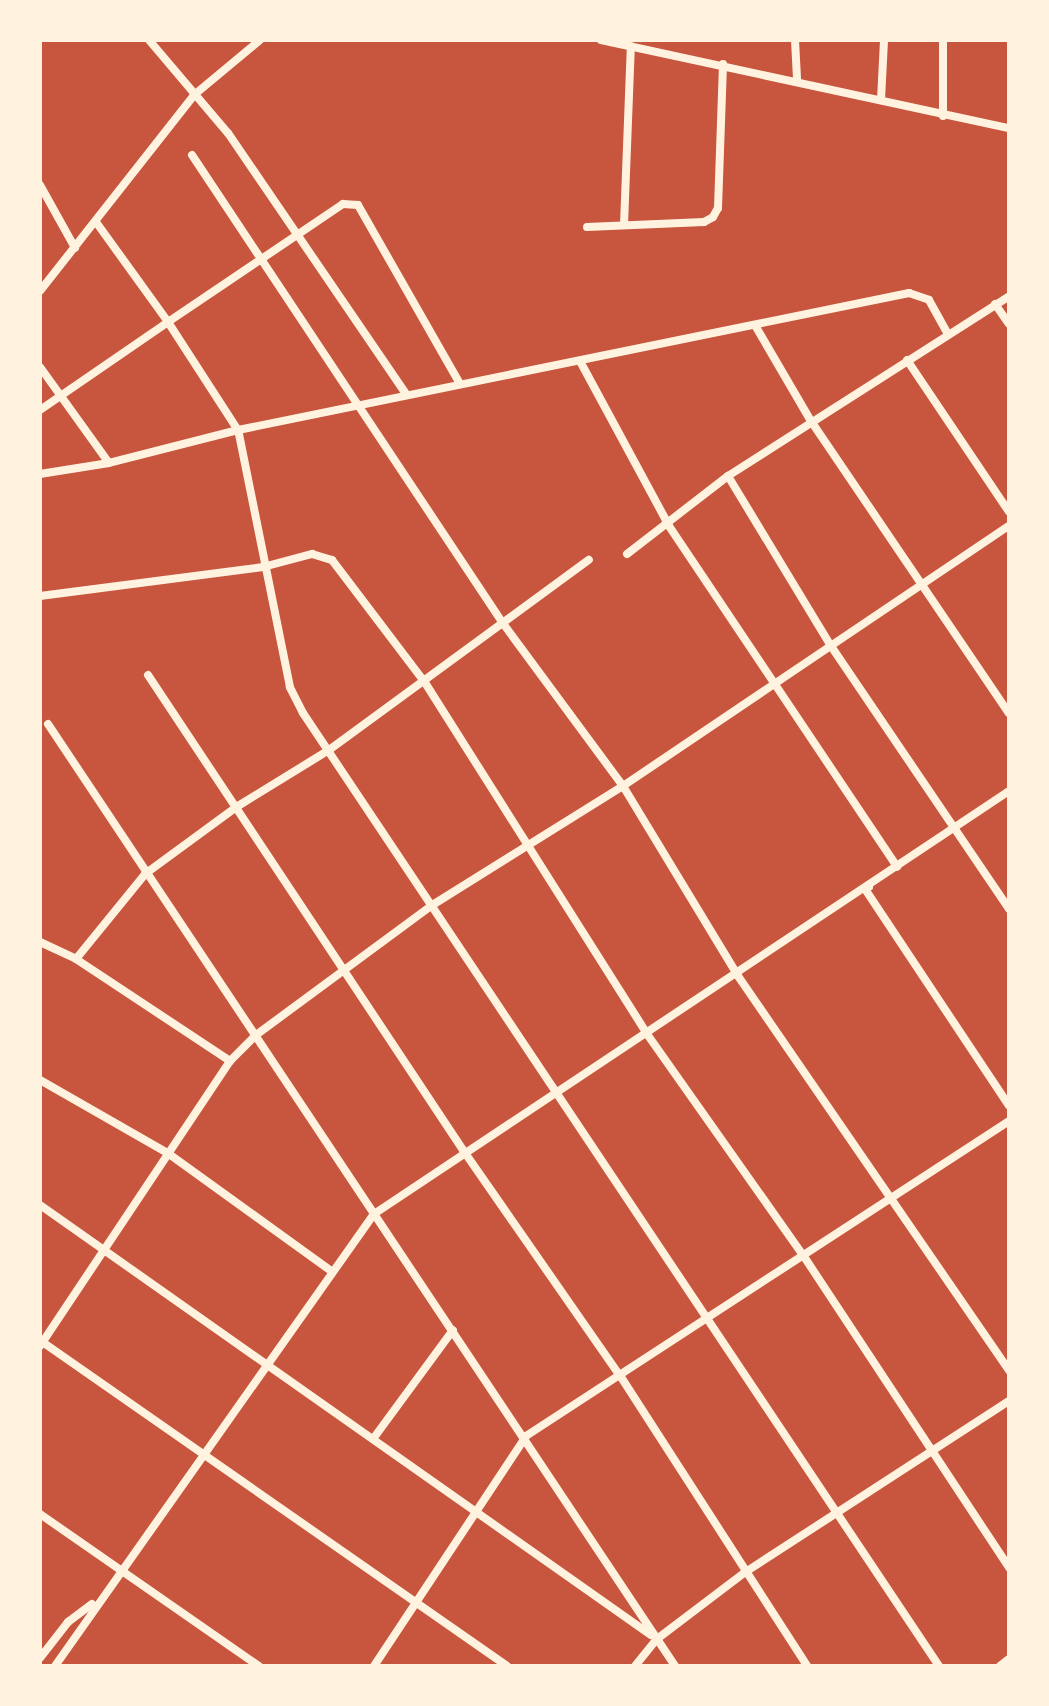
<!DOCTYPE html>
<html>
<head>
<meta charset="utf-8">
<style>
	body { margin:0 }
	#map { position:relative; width:1049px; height:1706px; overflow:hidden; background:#c8553d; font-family:"Alegreya Sans",sans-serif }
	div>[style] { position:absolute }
	.minor>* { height:8px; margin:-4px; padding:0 4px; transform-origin:4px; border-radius:4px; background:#fff3e0 }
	span { translate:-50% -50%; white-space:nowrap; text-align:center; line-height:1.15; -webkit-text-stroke:8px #fff3e0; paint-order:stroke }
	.frame { position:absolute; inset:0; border:42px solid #fff3e0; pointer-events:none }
</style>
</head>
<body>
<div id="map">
	<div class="minor">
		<div style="left:149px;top:40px;width:122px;rotate:49.7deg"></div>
		<div style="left:228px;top:133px;width:317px;rotate:55.7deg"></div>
		<div style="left:601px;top:40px;width:417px;rotate:12.2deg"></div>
		<div style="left:795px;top:40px;width:39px;rotate:87deg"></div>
		<div style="left:943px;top:40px;width:76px;rotate:90deg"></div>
		<div style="left:881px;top:100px;width:60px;rotate:-87.1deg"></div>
		<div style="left:192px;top:155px;width:561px;rotate:56.42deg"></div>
		<div style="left:502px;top:622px;width:204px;rotate:53.6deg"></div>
		<div style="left:623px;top:786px;width:222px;rotate:58.8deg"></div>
		<div style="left:738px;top:976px;width:479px;rotate:55.5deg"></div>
		<div style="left:40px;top:185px;width:72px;rotate:60.9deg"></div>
		<div style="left:96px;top:222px;width:123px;rotate:54.2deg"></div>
		<div style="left:168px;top:322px;width:211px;rotate:-34deg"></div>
		<div style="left:343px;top:204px;width:15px;rotate:4deg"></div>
		<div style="left:358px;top:205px;width:206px;rotate:60.3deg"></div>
		<div style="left:624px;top:225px;width:179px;rotate:-87.8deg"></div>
		<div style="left:587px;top:227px;width:117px;rotate:-2.4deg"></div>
		<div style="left:704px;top:222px;width:10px;rotate:-29deg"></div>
		<div style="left:713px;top:217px;width:10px;rotate:-61deg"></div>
		<div style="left:718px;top:208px;width:144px;rotate:-88deg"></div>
		<div style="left:40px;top:291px;width:249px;rotate:-51.8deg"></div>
		<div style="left:194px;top:95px;width:86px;rotate:-39.8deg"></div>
		<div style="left:995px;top:304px;width:24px;rotate:55deg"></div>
		<div style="left:756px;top:327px;width:109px;rotate:59.7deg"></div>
		<div style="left:811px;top:421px;width:353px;rotate:55.9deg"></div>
		<div style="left:907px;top:360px;width:183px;rotate:56.1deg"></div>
		<div style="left:581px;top:363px;width:185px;rotate:61.6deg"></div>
		<div style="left:669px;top:526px;width:410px;rotate:56.2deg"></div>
		<div style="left:40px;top:367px;width:118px;rotate:54.3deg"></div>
		<div style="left:109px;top:463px;width:70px;rotate:170.9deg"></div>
		<div style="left:40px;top:410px;width:155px;rotate:-34.5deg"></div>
		<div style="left:168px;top:322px;width:129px;rotate:57.1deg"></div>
		<div style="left:238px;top:430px;width:133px;rotate:165.7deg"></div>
		<div style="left:728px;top:476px;width:199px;rotate:58.8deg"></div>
		<div style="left:831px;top:646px;width:318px;rotate:55.9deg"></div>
		<div style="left:627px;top:554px;width:128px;rotate:-37.7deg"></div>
		<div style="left:728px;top:476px;width:334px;rotate:-32.6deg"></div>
		<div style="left:40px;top:596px;width:225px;rotate:-7.4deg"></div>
		<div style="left:263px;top:567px;width:51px;rotate:-14.9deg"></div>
		<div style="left:312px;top:554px;width:21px;rotate:17deg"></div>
		<div style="left:332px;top:560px;width:152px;rotate:52.8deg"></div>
		<div style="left:424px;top:681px;width:418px;rotate:57.7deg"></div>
		<div style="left:647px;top:1034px;width:271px;rotate:54.8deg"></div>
		<div style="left:803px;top:1255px;width:375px;rotate:56.6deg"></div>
		<div style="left:148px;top:675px;width:570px;rotate:56.45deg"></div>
		<div style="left:463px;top:1150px;width:277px;rotate:55.2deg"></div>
		<div style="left:621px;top:1377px;width:344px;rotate:57.2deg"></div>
		<div style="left:48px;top:724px;width:1132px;rotate:56.35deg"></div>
		<div style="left:869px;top:887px;width:4px;rotate:153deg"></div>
		<div style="left:865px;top:889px;width:260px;rotate:56.4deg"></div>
		<div style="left:40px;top:942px;width:40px;rotate:25deg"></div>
		<div style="left:76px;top:959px;width:185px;rotate:33.5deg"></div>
		<div style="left:76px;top:959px;width:109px;rotate:-50.9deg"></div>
		<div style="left:145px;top:874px;width:115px;rotate:-36.2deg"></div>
		<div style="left:238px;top:806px;width:107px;rotate:-31.6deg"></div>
		<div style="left:329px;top:750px;width:322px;rotate:-36.2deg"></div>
		<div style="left:40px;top:1080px;width:149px;rotate:29.8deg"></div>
		<div style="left:169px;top:1154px;width:200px;rotate:35.8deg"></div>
		<div style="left:40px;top:1205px;width:747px;rotate:35.14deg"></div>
		<div style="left:41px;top:1341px;width:568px;rotate:34.89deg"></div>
		<div style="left:40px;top:1346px;width:343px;rotate:-56.3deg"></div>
		<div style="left:230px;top:1061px;width:37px;rotate:-45deg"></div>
		<div style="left:256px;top:1035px;width:221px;rotate:-36.4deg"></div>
		<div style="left:434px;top:904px;width:223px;rotate:-32deg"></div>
		<div style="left:623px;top:786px;width:465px;rotate:-34deg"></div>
		<div style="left:373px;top:1439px;width:135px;rotate:-53.7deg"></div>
		<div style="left:40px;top:1514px;width:267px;rotate:34.8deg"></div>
		<div style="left:40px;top:1658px;width:46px;rotate:-52.1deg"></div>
		<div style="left:68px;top:1622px;width:30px;rotate:-37deg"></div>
		<div style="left:55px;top:1666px;width:553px;rotate:-54.79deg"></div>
		<div style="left:374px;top:1214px;width:763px;rotate:-33.67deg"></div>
		<div style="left:374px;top:1666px;width:276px;rotate:-56.5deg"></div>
		<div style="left:526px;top:1436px;width:577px;rotate:-33.11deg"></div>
		<div style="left:635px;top:1666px;width:35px;rotate:-51deg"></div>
		<div style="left:657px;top:1639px;width:109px;rotate:-37.2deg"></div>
		<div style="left:744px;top:1573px;width:316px;rotate:-33deg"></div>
		<div style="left:939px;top:1666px;width:1146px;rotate:-123.72deg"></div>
		<div style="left:303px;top:713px;width:29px;rotate:-117deg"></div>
		<div style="left:290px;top:687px;width:262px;rotate:-101.4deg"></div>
		<div style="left:238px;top:430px;width:685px;rotate:-11.54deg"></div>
		<div style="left:909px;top:293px;width:21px;rotate:19deg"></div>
		<div style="left:929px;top:300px;width:38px;rotate:61deg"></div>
		<div style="left:1000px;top:1666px;width:11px;rotate:-38deg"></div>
	</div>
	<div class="frame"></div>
</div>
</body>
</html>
